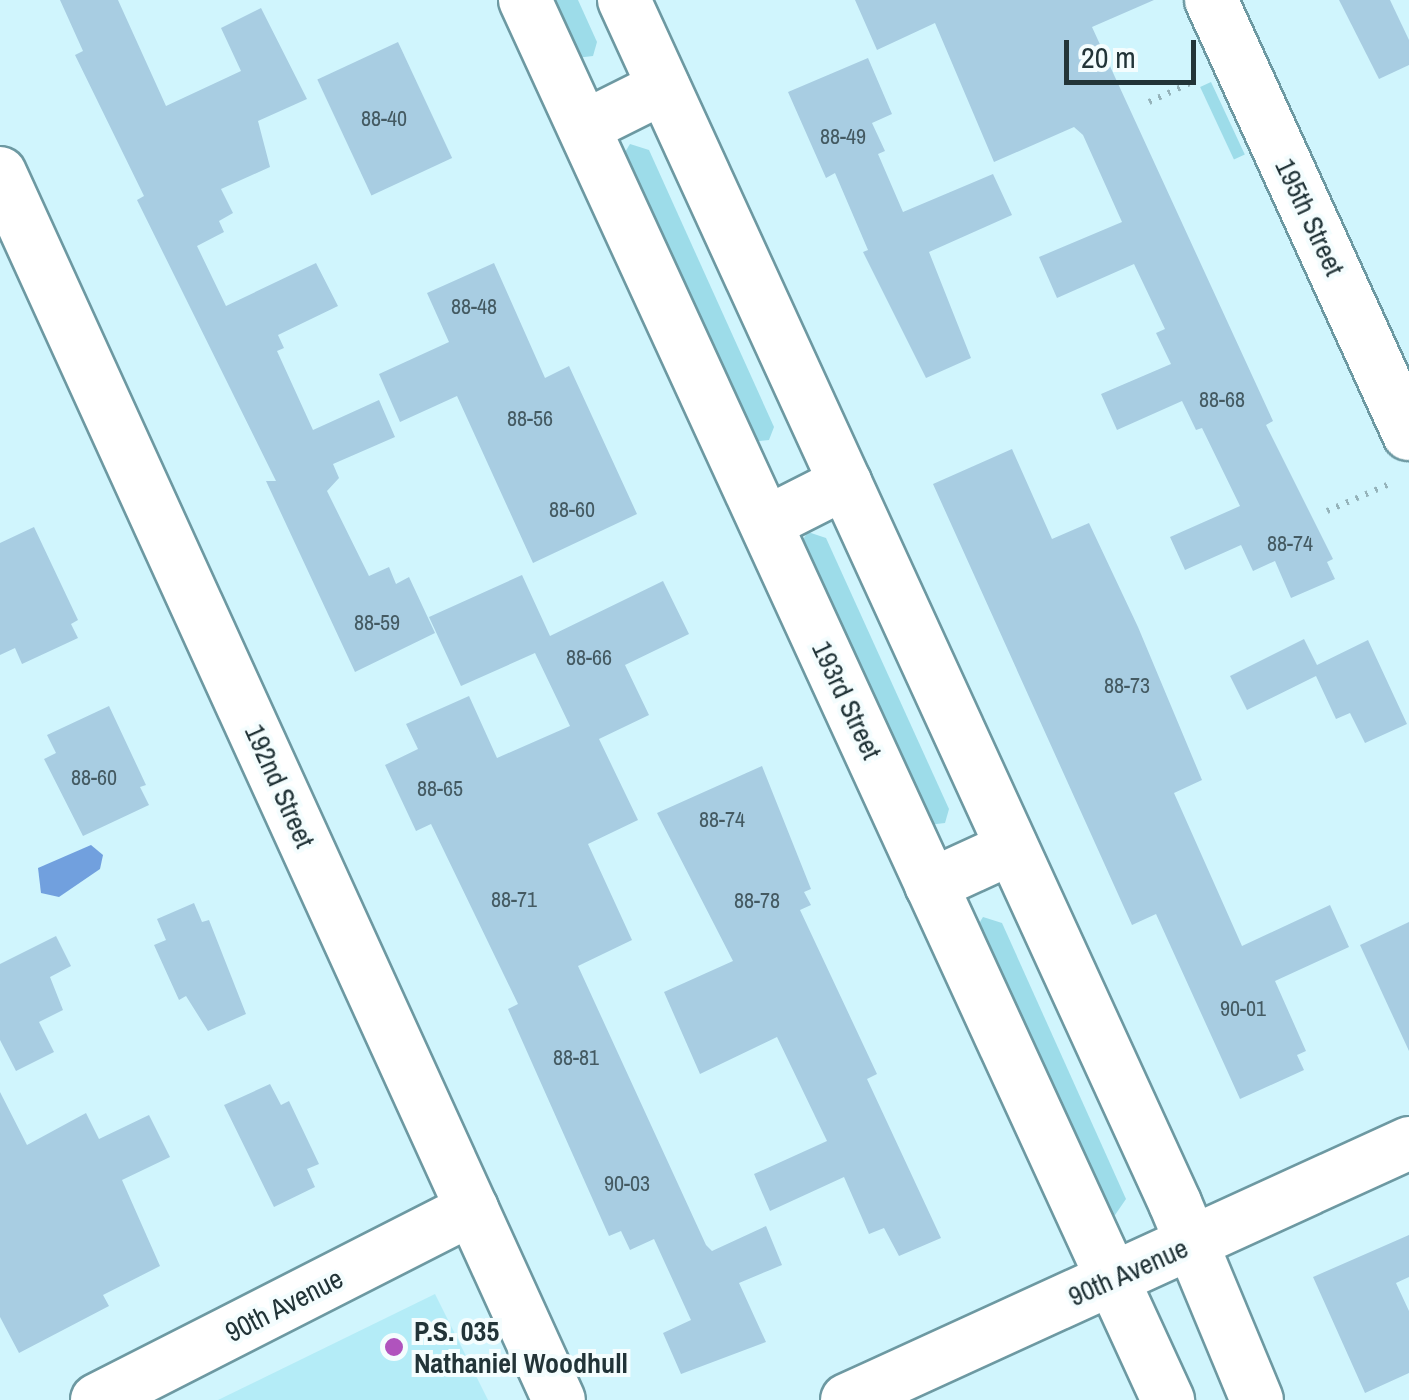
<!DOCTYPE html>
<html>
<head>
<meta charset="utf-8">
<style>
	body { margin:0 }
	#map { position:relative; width:1409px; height:1400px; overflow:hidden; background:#d0f5fd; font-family:"Archivo Narrow",sans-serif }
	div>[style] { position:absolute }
	.built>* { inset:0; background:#b4ecf7 }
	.green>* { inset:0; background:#9ddce9; transform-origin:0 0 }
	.water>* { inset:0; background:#71a0de }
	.building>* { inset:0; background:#a8cde2; transform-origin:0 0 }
	.path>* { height:6px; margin-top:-3px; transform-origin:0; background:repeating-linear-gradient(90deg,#95b3ba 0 2.5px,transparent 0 10.5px) }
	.roads { filter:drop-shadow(2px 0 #6d99a2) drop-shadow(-2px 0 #6d99a2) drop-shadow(0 2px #6d99a2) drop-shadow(0 -2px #6d99a2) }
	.street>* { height:52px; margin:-26px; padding:0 26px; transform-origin:26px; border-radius:26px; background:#fff }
	.dots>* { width:28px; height:28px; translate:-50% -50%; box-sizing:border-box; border:5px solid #f4fdfe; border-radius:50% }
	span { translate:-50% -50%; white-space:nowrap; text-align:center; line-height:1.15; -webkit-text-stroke:8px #f4fdfe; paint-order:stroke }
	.number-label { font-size:22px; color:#445a62 }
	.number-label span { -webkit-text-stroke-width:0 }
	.street-label { font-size:28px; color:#223438 }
	.poi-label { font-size:28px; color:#223438; font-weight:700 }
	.left { translate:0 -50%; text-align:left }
	.scale { position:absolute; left:1064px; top:40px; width:132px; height:45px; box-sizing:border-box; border:5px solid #223438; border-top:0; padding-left:12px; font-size:30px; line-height:35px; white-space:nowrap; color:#223438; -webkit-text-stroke:8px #f4fdfe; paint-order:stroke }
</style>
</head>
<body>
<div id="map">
	<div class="built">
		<div style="clip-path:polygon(435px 1294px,488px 1400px,218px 1400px)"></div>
	</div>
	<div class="green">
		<div style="clip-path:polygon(546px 0,578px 0,597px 42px,593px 56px,576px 58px)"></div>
		<div style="left:1211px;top:82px;width:80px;height:12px;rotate:65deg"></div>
		<div style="clip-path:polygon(630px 144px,649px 150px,774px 427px,769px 440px,752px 442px,622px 157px)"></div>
		<div style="clip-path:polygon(808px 532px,826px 538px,949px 809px,945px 823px,928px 825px,799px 545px)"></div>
		<div style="clip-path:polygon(983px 917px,1002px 923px,1126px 1199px,1115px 1215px,1105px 1214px,975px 930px)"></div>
	</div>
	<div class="water">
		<div style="clip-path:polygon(91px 845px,103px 855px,100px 869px,59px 897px,41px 893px,38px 868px)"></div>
	</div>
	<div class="building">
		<div style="clip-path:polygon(60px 0,118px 0,166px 106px,241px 71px,221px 28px,261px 8px,307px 99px,258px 121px,270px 167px,221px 189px,233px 213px,219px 221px,224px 232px,197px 246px,226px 306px,316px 263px,338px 306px,278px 335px,284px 348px,277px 351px,313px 430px,379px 400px,395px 437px,333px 464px,339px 478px,327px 491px,369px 576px,389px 567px,396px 584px,409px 577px,435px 633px,355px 672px,266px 481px,276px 481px,137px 200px,144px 196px,75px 55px,83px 51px)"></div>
		<div style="clip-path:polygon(855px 0,1154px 0,1092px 27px,1273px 421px,1266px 425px,1333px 559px,1327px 562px,1335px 579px,1291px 598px,1275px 561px,1253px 571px,1241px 545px,1185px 570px,1170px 537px,1240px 506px,1202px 428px,1196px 430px,1182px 401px,1117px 430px,1101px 394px,1171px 364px,1156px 333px,1165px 329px,1134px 264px,1057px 298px,1039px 257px,1122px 222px,1083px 135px,1074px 127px,994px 162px,935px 23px,877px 50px)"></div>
		<div style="clip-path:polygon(1339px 0,1390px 0,1409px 40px,1409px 65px,1379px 79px)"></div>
		<div style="left:398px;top:42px;width:128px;height:89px;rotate:65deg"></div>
		<div style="clip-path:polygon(868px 58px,892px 114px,872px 123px,885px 151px,878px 154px,903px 212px,993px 174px,1012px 215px,929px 252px,971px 358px,926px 378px,863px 252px,868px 250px,835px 173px,826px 178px,788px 92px)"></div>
		<div style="clip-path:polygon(494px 263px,545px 378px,569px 366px,637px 514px,533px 563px,457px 396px,400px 422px,379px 374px,449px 342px,427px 293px)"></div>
		<div style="clip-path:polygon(1012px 449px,1052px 539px,1089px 523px,1138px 627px,1202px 780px,1174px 793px,1242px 946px,1330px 905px,1349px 947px,1275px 981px,1306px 1051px,1297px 1055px,1304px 1070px,1240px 1099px,1156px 914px,1132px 925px,933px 484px)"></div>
		<div style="clip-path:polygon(34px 527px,78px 620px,71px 624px,78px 638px,22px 664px,15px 648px,0 655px,0 543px)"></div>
		<div style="clip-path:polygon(522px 575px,550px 636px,663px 581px,689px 634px,625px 665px,649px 715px,599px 739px,638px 820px,588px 844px,632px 940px,578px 966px,706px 1245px,712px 1251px,766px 1226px,782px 1265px,739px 1283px,766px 1342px,681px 1374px,663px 1333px,691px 1320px,654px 1239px,630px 1250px,621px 1231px,609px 1236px,508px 1009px,518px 1004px,431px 824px,416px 831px,385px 765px,418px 749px,406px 724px,469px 696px,497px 758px,570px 726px,535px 653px,461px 686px,429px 617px)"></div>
		<div style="clip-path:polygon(1304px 639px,1317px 665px,1368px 640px,1407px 724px,1365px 743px,1350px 713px,1336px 719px,1316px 676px,1247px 710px,1230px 676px)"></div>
		<div style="clip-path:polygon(109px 706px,146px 785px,140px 787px,149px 805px,83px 836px,44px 759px,56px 753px,47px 735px)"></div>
		<div style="clip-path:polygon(762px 766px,811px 889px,804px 892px,811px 905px,800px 910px,877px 1074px,867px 1079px,941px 1238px,899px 1256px,884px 1228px,869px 1234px,844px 1177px,770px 1211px,754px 1174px,827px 1141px,777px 1037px,700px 1074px,664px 992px,733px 961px,657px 813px)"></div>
		<div style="clip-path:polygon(194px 903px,202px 922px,209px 920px,246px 1014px,208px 1031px,186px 996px,179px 1000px,154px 945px,166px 940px,157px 919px)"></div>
		<div style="clip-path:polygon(1409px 922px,1409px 1051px,1360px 945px)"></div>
		<div style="clip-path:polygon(56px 936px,71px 966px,50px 977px,63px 1010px,39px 1022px,54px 1052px,16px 1071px,0 1040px,0 964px)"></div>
		<div style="clip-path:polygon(270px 1084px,281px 1105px,289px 1101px,319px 1164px,307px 1169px,315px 1187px,274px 1207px,224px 1105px)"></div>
		<div style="clip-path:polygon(0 1092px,27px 1145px,86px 1113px,99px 1139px,149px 1115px,170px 1157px,122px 1180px,160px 1266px,103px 1295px,109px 1306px,19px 1353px,0 1317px)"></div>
		<div style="clip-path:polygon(1409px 1235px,1409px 1277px,1396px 1283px,1409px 1311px,1409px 1373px,1365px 1393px,1313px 1277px)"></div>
	</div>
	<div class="path">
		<div style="left:1149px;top:102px;width:47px;rotate:-24.9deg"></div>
		<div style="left:1327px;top:511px;width:73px;rotate:-23.4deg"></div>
	</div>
	<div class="roads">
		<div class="street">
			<div style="left:525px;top:0;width:1541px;rotate:65.33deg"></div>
			<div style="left:624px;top:0;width:1323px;rotate:65.39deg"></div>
			<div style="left:1175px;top:1203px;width:213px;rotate:67.4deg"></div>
			<div style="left:1211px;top:0;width:477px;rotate:65.5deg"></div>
			<div style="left:584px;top:127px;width:89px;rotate:-26.6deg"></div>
			<div style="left:0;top:173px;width:1348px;rotate:65.51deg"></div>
			<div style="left:766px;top:523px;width:89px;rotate:-26.9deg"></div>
			<div style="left:931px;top:885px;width:89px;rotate:-24.6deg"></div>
			<div style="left:97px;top:1400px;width:421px;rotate:-27deg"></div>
			<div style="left:847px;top:1400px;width:618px;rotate:-24.57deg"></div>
		</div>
	</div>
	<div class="dots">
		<div style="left:394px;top:1347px;background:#b053bd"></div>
	</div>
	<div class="number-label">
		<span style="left:384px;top:119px">88-40</span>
		<span style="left:843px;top:137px">88-49</span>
		<span style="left:474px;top:307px">88-48</span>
		<span style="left:1222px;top:400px">88-68</span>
		<span style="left:530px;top:419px">88-56</span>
		<span style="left:572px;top:510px">88-60</span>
		<span style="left:1290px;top:544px">88-74</span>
		<span style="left:377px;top:623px">88-59</span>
		<span style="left:589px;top:658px">88-66</span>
		<span style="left:1127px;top:686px">88-73</span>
		<span style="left:94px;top:778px">88-60</span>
		<span style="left:440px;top:789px">88-65</span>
		<span style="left:722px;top:820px">88-74</span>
		<span style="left:514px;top:900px">88-71</span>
		<span style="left:757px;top:901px">88-78</span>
		<span style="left:1243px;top:1009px">90-01</span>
		<span style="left:576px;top:1058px">88-81</span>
		<span style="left:627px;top:1184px">90-03</span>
	</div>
	<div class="street-label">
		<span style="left:1310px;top:217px;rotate:65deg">195th Street</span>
		<span style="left:847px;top:700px;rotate:65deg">193rd Street</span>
		<span style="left:280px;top:786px;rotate:66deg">192nd Street</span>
		<span style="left:1128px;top:1272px;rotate:-24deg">90th Avenue</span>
		<span style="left:284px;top:1305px;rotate:-27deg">90th Avenue</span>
	</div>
	<div class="poi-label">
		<span class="left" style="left:414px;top:1347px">P.S. 035<br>Nathaniel Woodhull</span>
	</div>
	<div class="scale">20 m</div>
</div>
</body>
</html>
